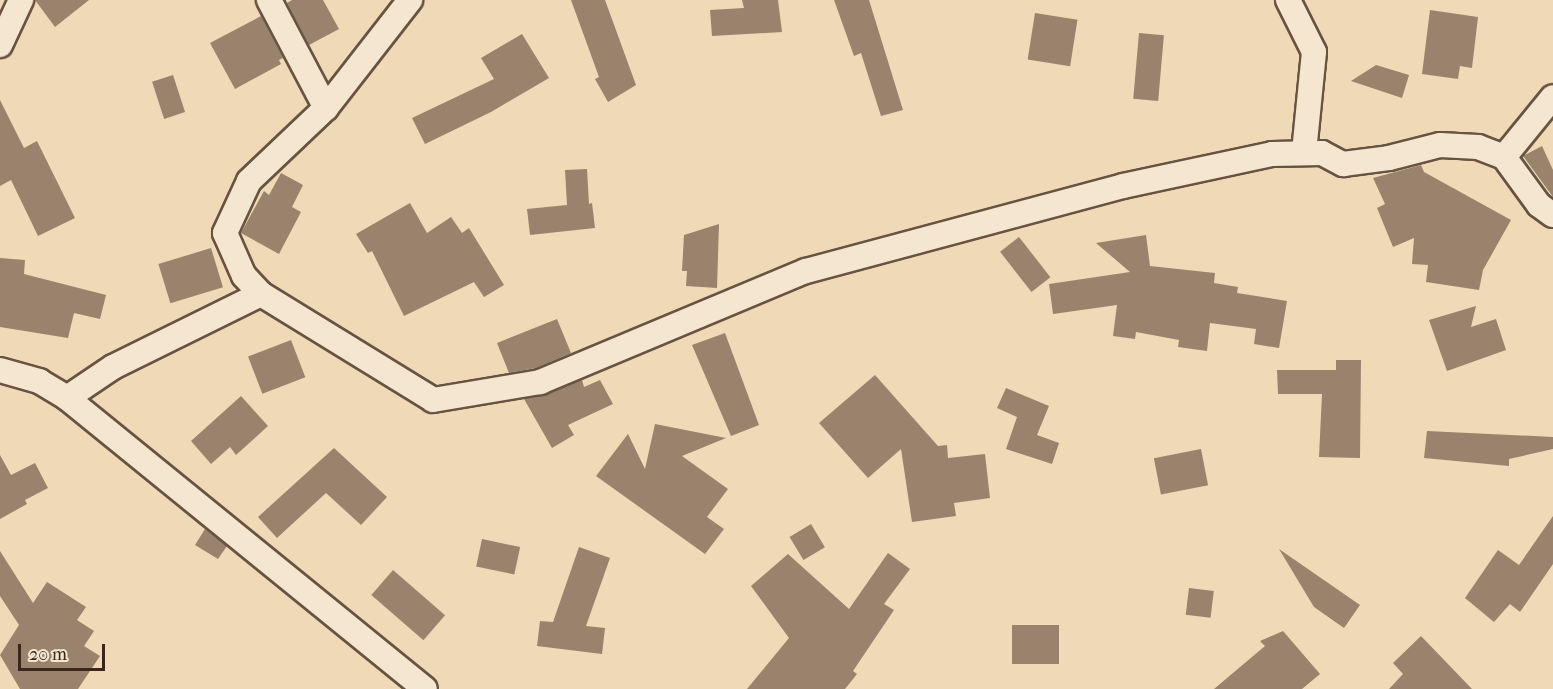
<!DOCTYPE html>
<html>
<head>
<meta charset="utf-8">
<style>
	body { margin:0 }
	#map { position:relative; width:1553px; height:689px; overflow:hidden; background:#efd9b6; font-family:"IM FELL French Canon",serif }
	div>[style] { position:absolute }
	.building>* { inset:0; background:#99836c; transform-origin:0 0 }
	.roads { filter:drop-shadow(2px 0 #685342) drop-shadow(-2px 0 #685342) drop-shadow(0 2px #685342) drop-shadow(0 -2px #685342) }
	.minor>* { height:24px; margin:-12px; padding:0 12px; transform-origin:12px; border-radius:12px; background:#f5e6d0 }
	span { translate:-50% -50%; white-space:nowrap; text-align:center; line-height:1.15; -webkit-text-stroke:6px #f5e6d0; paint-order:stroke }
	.scale { position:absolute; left:18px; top:644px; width:87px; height:27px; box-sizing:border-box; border:3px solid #3b261b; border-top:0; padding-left:8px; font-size:18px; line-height:21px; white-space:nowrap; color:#3b261b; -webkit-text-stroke:4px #f5e6d0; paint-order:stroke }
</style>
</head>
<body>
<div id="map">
	<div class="building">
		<div style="clip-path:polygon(35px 0,89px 0,55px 27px)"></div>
		<div style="clip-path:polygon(292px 0,323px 0,339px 29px,309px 45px,287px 3px)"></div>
		<div style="clip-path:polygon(571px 0,605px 0,636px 85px,608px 102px,595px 79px,599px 77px)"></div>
		<div style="clip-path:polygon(742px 0,778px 0,782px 32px,712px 36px,710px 10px,744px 8px)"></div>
		<div style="clip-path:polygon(834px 0,869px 0,903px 110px,881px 116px,861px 53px,854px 56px)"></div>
		<div style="clip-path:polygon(1430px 10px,1478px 17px,1472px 68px,1460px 66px,1458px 79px,1422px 74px)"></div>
		<div style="left:1035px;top:13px;width:43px;height:47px;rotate:9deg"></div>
		<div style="clip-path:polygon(261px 16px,283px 58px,279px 60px,281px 64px,235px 89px,210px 43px)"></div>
		<div style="left:1139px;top:33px;width:25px;height:66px;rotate:5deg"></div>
		<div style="clip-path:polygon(522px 34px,549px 78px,491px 112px,425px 144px,412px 118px,494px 79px,481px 58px)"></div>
		<div style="clip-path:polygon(1376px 65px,1409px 75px,1402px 98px,1351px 81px)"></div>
		<div style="left:173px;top:75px;width:39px;height:22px;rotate:72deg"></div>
		<div style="clip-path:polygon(0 100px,24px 148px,37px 141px,75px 218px,38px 236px,11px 180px,0 186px)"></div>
		<div style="clip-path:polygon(1542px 146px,1553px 170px,1553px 197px,1523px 156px)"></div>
		<div style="clip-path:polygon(1421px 165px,1424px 172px,1511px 220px,1483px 270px,1479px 290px,1426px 282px,1428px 265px,1412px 264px,1414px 238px,1393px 247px,1377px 208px,1385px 204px,1373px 178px)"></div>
		<div style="clip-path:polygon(587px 169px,589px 204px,592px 203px,595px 228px,530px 235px,527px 209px,567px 205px,565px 170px)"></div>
		<div style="clip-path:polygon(281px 173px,303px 185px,292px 207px,301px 212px,279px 254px,241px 233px,264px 191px,269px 195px)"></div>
		<div style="clip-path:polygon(410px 203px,427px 233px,451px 217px,462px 233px,469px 228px,504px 285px,484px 297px,474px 282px,404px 316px,372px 251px,368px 253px,356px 234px)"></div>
		<div style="clip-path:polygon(719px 224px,717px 288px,686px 286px,687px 271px,682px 271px,684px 235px)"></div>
		<div style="clip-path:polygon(1146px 235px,1150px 266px,1215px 273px,1214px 283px,1238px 287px,1237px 293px,1287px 301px,1279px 348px,1254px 344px,1256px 329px,1210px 323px,1207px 351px,1178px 347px,1179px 340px,1136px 332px,1135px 339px,1113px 336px,1117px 305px,1053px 314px,1049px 284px,1130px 272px,1096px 243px)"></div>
		<div style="left:1019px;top:237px;width:51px;height:24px;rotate:52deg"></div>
		<div style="left:211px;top:248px;width:41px;height:55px;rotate:73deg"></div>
		<div style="clip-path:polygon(0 258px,25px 260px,24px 274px,106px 295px,100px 319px,74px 313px,68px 338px,0 327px)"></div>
		<div style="clip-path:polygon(1476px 306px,1471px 327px,1496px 319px,1506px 350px,1447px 371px,1429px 320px)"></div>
		<div style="clip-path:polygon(557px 319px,571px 353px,536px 368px,509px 373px,497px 343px)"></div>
		<div style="clip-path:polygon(725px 333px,759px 425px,731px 436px,692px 345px)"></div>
		<div style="left:291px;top:340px;width:40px;height:46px;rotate:69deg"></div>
		<div style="clip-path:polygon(1336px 360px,1361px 360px,1360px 458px,1319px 457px,1322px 394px,1278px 394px,1277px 370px,1336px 370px)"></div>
		<div style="clip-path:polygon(875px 375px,938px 446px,947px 445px,948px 458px,985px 454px,990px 498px,954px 503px,956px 516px,912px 522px,901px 449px,868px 478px,819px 423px)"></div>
		<div style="clip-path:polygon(582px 380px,584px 387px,600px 380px,613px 404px,568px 425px,574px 435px,552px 448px,524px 399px,545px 395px)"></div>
		<div style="clip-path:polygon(1006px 388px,1049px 406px,1037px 435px,1059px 443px,1052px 464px,1006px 449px,1017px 417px,997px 408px)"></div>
		<div style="clip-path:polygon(241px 396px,268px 426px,236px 455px,230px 447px,211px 464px,191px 441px)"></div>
		<div style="clip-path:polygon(655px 424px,726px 438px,682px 456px,728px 489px,707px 517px,724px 529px,705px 554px,596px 476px,628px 434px,645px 469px)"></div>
		<div style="clip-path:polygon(1427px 431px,1553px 437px,1553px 449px,1509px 459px,1509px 466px,1424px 458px)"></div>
		<div style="clip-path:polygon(334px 448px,387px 497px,361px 525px,326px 493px,277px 538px,258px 517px)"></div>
		<div style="left:1201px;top:449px;width:37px;height:48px;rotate:79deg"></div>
		<div style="clip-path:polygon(0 455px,11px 475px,35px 463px,48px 488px,25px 500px,27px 504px,0 519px)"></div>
		<div style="clip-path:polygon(1553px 516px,1553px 564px,1520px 612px,1510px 604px,1494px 622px,1465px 598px,1498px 550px,1519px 565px)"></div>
		<div style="left:811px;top:524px;width:27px;height:25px;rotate:59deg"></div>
		<div style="clip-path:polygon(205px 529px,227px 546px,218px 559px,195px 545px)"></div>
		<div style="left:482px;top:539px;width:39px;height:28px;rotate:12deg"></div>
		<div style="clip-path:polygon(579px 547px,610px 558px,586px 626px,605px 628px,602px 654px,537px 646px,540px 621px,553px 622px)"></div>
		<div style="clip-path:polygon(1279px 549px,1360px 605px,1344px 628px,1314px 607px)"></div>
		<div style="clip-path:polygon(0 551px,33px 603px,47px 582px,86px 607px,77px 620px,94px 631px,84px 646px,100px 656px,78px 689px,20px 689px,0 655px,19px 625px,0 596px)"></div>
		<div style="clip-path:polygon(888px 553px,910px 569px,884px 604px,894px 610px,853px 671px,857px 674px,845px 689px,747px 689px,789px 638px,751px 586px,788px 554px,849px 609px)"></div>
		<div style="left:393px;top:570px;width:69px;height:33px;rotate:41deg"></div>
		<div style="left:1189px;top:588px;width:25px;height:27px;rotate:7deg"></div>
		<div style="left:1059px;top:625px;width:39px;height:47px;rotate:90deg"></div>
		<div style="clip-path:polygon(1283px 631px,1320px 674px,1302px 689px,1214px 689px,1265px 646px,1260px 641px)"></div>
		<div style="clip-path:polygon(1421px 636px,1472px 689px,1389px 689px,1403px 674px,1393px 663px)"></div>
	</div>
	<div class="roads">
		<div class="minor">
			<div style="left:269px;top:0;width:122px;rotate:62.2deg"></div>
			<div style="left:1288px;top:0;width:58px;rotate:63.4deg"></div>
			<div style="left:1314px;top:52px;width:101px;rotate:95.7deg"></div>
			<div style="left:0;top:45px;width:50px;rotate:-65deg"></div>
			<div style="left:1504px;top:157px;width:77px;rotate:-50.8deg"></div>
			<div style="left:261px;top:294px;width:25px;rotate:-133deg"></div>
			<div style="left:244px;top:276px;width:47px;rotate:-113.8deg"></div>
			<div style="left:225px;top:233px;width:57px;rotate:-65.2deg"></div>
			<div style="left:249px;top:181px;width:106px;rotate:-43.5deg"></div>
			<div style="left:326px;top:108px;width:137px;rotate:-52.1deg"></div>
			<div style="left:0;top:370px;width:41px;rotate:15.8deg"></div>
			<div style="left:39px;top:381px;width:33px;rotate:31deg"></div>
			<div style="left:67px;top:398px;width:461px;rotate:39.1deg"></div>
			<div style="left:67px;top:398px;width:55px;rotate:-34deg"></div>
			<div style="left:113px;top:367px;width:165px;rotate:-26.3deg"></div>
			<div style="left:261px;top:294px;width:202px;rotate:31.6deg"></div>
			<div style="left:433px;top:400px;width:109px;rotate:-9.5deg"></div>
			<div style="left:540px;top:382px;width:288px;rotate:-22.7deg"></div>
			<div style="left:806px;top:271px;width:328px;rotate:-15deg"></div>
			<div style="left:1123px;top:186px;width:152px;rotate:-12.1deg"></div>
			<div style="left:1272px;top:154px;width:50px;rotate:-1.1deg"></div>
			<div style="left:1322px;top:153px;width:24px;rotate:28deg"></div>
			<div style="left:1343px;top:164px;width:46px;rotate:-7.4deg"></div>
			<div style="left:1389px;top:158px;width:53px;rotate:-14.3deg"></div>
			<div style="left:1440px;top:145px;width:38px;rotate:3deg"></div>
			<div style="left:1478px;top:147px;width:28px;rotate:21deg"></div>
			<div style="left:1504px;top:157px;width:59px;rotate:53.9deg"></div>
			<div style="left:1539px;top:205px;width:17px;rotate:36deg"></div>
		</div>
	</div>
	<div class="scale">20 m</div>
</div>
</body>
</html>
